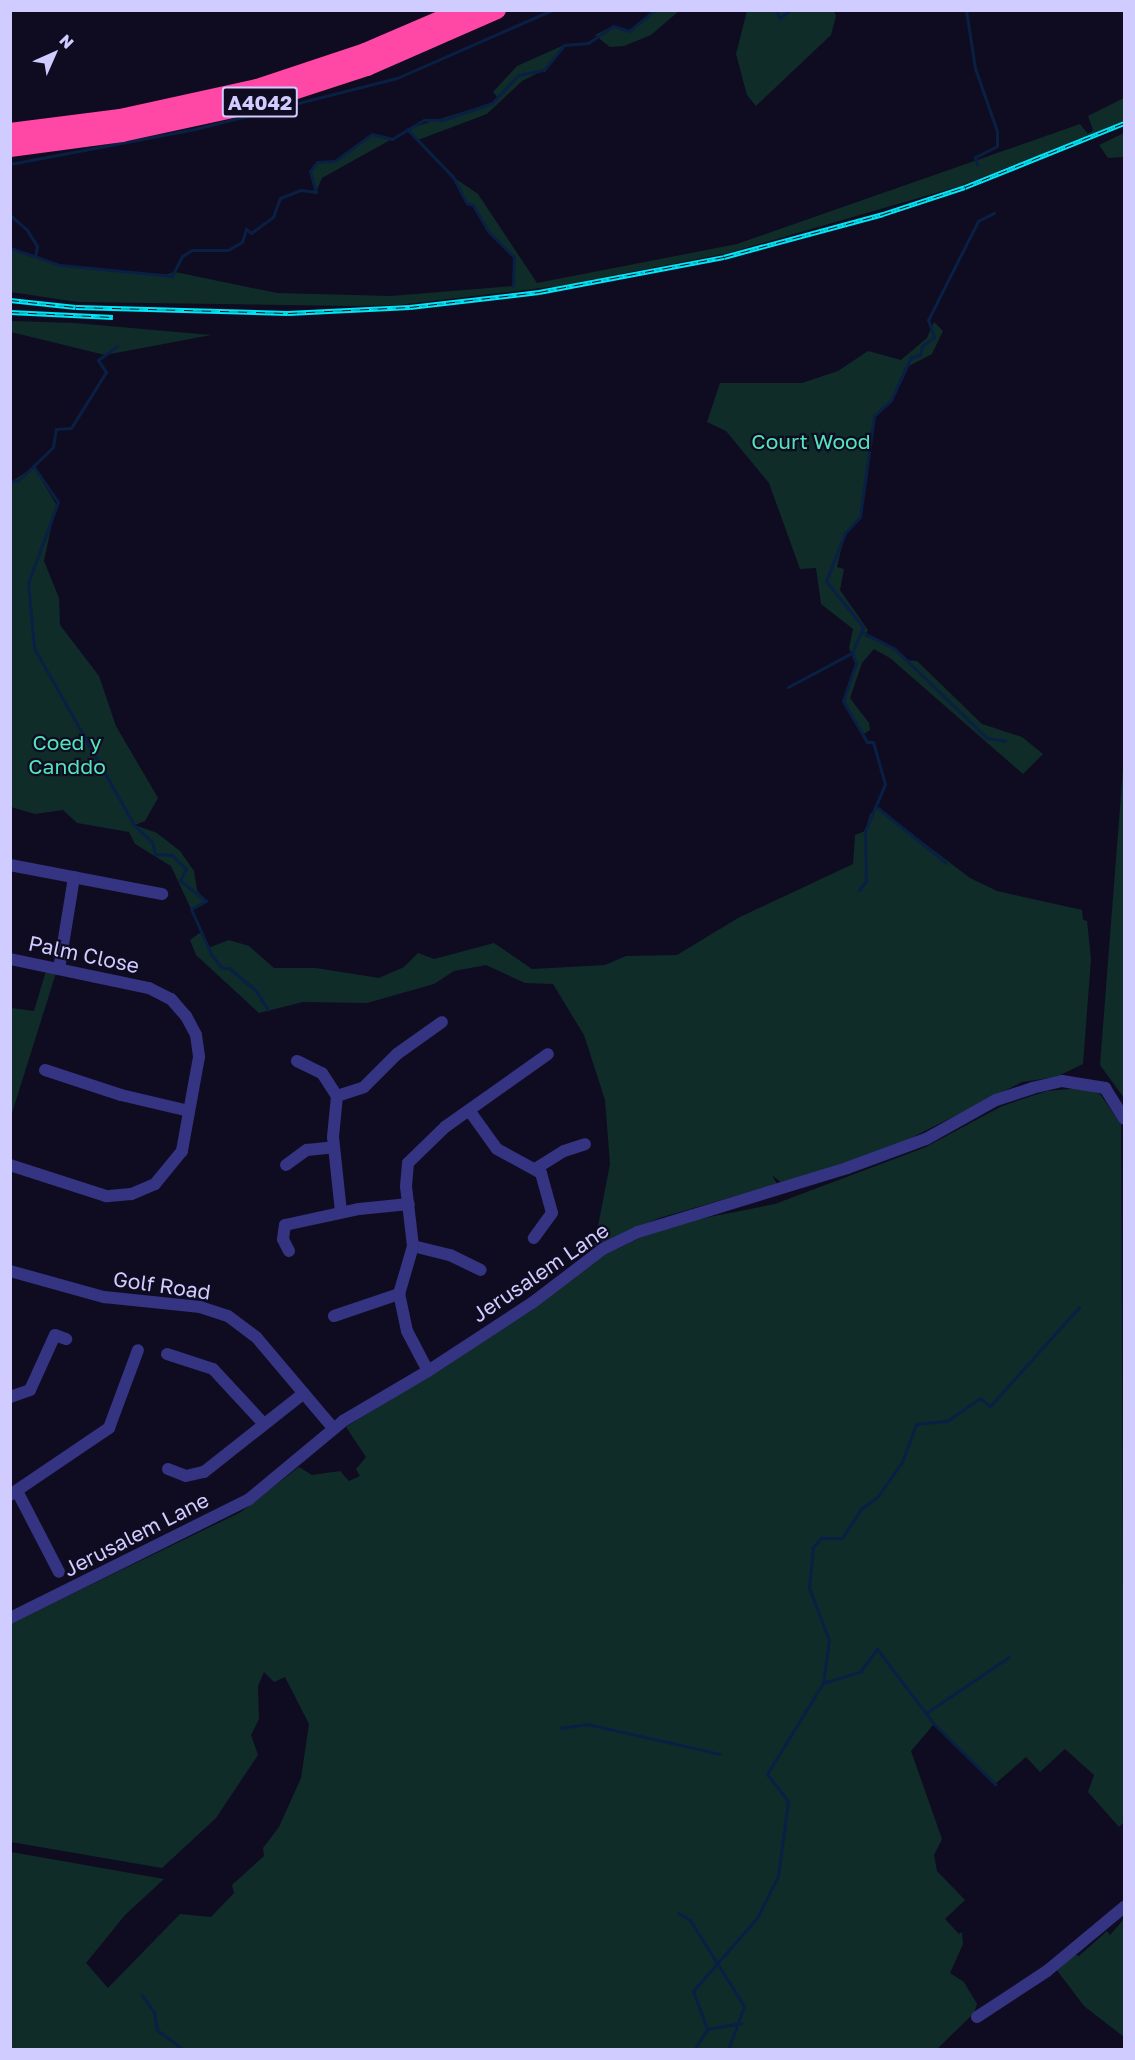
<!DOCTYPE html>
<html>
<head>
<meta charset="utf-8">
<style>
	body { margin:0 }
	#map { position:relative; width:1135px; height:2060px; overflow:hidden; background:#0f0c21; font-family:"Golos Text",sans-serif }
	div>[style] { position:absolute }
	.green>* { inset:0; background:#0f2c29 }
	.stream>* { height:3px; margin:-1.5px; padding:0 1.5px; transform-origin:1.5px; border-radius:1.5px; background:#092044 }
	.minor>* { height:12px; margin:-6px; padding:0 6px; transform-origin:6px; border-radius:6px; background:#343483 }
	.highway>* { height:18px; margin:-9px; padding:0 9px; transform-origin:9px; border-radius:9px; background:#ff47a6 }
	.rail>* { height:5px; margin-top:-2.5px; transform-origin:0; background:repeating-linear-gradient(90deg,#0f0c21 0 9px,#00e8f7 0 18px); box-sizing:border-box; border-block:2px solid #00e8f7 }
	span { translate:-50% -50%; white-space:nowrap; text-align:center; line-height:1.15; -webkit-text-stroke:4.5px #0f0c21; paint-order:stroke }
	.shield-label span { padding:2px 4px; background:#0f0c21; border:2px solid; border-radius:4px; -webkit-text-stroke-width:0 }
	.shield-label { font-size:20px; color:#d0ccff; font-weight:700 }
	.park-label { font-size:21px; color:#52e5bb }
	.street-label { font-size:21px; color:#d0ccff }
	.frame { position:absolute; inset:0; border:12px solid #d0ccff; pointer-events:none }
	.north { position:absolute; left:24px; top:24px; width:60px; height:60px; -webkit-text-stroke:4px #0f0c21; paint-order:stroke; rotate:45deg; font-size:16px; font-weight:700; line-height:24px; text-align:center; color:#d0ccff }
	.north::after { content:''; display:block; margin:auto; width:21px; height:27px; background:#d0ccff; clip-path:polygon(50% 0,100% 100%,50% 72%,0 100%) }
</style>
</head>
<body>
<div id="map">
	<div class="green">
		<div style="clip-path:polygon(655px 10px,679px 11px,651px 35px,624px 46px,610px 47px,595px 35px,613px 26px,629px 31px)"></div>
		<div style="clip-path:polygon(747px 11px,834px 11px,836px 16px,831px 35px,756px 106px,747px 95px,736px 54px)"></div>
		<div style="clip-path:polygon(564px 45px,544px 70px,522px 81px,487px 114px,418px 140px,407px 129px,492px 103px,499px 99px,493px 92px,517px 66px)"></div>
		<div style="clip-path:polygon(1124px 98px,1124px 121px,960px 186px,728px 253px,558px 286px,397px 305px,351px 306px,77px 302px,11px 292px,11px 248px,60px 265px,164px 275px,175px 272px,277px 293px,391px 296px,513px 286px,514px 257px,488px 231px,473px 205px,467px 203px,453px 177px,478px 194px,537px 283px,737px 244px,1080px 124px,1088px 134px,1093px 130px,1088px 116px)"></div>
		<div style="clip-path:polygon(1124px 133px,1124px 157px,1108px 158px,1099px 145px)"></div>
		<div style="clip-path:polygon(372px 134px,392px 139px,322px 178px,316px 192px,310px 171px,317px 162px,335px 161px)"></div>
		<div style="clip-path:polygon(11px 321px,75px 323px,211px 335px,105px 355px,11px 332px)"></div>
		<div style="clip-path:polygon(934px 322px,943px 331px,932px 354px,905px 368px,891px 400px,874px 416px,860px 517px,845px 533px,837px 567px,844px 569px,840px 590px,868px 630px,865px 636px,895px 649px,904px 660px,917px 661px,982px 724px,1022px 737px,1043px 754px,1023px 774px,890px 658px,874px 649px,862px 663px,850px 698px,869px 723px,870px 730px,864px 734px,843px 701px,856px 663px,849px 648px,853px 629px,821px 604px,816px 568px,800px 569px,769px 483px,726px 431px,707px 422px,720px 383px,802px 383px,838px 371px,868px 351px,901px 360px,927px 338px)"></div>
		<div style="clip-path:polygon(34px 467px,56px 504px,44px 561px,59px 598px,60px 625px,99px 676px,116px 726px,158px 798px,145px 821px,135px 825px,157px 833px,180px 851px,194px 871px,197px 890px,206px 901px,191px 909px,171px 866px,135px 844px,129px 832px,77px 823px,63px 810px,35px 814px,11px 807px,11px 482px)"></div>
		<div style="clip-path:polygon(1124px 756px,1124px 1098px,1100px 1065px)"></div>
		<div style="clip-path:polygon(878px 808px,970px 878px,997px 891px,1082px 910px,1083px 920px,1087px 921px,1091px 959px,1083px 1064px,1056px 1077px,1022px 1082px,897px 1145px,783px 1184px,772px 1175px,777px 1184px,659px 1218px,594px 1247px,610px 1164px,605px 1100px,584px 1035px,553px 984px,525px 983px,486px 965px,454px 971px,434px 984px,367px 1003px,303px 1002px,259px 1013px,196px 955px,190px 940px,201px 932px,208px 948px,229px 940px,249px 946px,274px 968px,316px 968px,379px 978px,404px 967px,418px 953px,434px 959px,494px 943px,532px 969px,605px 965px,626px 956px,677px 955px,738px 918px,853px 864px,855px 835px,865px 831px,870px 814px)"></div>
		<div style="clip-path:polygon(46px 971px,56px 973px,11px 1116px,11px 1008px,34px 1011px)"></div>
		<div style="clip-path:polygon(1081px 1088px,1100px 1094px,1121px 1124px,1124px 1822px,1119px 1827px,1096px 1801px,1088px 1792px,1094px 1775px,1065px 1749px,1040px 1772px,1026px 1757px,995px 1784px,934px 1724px,911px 1751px,942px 1839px,934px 1855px,937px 1871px,965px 1900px,945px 1919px,959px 1934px,962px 1932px,963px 1944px,950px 1973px,964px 1982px,977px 2004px,974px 2013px,937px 2049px,11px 2049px,11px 1852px,164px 1879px,125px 1915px,86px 1963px,108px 1988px,180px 1914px,211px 1917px,234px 1893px,232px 1885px,264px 1856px,263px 1848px,279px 1827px,301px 1778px,309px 1724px,285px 1677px,274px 1682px,264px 1672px,258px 1686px,259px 1719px,251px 1735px,258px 1755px,216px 1818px,162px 1868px,11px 1842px,10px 1624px,241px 1512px,299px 1467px,312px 1475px,340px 1471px,349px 1481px,360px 1476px,356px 1469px,366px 1457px,346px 1427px,532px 1310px,592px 1261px,642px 1237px,694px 1220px,775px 1204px,926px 1147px,1002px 1106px,1047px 1091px)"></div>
		<div style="clip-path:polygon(1124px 1919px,1124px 2037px,1084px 2006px,1056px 1969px,1074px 1954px,1079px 1956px,1107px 1931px,1110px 1935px)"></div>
	</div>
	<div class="stream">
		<div style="left:775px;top:10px;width:9px;rotate:58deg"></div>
		<div style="left:780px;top:18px;width:13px;rotate:-39deg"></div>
		<div style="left:966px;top:10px;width:59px;rotate:81.2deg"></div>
		<div style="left:975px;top:68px;width:67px;rotate:70.8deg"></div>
		<div style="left:997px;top:131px;width:15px;rotate:90deg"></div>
		<div style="left:997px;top:146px;width:25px;rotate:153deg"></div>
		<div style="left:975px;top:157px;width:8px;rotate:76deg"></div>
		<div style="left:407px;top:129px;width:66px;rotate:46.2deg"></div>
		<div style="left:453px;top:177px;width:30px;rotate:62deg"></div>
		<div style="left:467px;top:203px;width:6px;rotate:18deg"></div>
		<div style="left:473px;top:205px;width:30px;rotate:60deg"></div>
		<div style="left:488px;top:231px;width:37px;rotate:45deg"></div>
		<div style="left:514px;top:257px;width:29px;rotate:92deg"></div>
		<div style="left:10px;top:164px;width:188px;rotate:-10.7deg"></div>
		<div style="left:195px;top:129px;width:208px;rotate:-14.2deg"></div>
		<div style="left:397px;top:78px;width:169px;rotate:-23.7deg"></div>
		<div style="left:10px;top:215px;width:23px;rotate:41deg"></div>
		<div style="left:27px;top:230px;width:19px;rotate:58deg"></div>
		<div style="left:37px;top:246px;width:10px;rotate:101deg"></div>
		<div style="left:10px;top:248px;width:53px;rotate:18.8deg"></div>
		<div style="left:60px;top:265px;width:113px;rotate:5.6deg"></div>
		<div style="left:172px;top:276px;width:22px;rotate:-63deg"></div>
		<div style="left:182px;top:256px;width:12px;rotate:-31deg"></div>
		<div style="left:192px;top:250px;width:36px"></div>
		<div style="left:228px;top:250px;width:16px;rotate:-30deg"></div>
		<div style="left:242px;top:242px;width:14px;rotate:-73deg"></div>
		<div style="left:246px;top:229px;width:6px;rotate:39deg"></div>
		<div style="left:251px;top:233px;width:27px;rotate:-36deg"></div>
		<div style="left:273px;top:217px;width:20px;rotate:-70deg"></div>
		<div style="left:280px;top:198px;width:22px;rotate:-21deg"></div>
		<div style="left:301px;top:190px;width:15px;rotate:8deg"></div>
		<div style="left:316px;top:192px;width:22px;rotate:-106deg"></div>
		<div style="left:310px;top:171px;width:11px;rotate:-52deg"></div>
		<div style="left:317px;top:162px;width:18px;rotate:-3deg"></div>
		<div style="left:335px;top:161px;width:46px;rotate:-36.1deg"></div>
		<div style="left:372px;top:134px;width:21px;rotate:14deg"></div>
		<div style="left:392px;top:139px;width:37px;rotate:-31deg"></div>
		<div style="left:424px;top:120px;width:19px"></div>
		<div style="left:443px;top:120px;width:52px;rotate:-19.1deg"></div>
		<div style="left:492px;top:103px;width:38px;rotate:-47deg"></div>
		<div style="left:518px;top:75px;width:26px;rotate:-11deg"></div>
		<div style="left:544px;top:70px;width:32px;rotate:-51deg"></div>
		<div style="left:564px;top:45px;width:24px;rotate:-5deg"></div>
		<div style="left:588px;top:43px;width:30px;rotate:-34deg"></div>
		<div style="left:613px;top:26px;width:17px;rotate:17deg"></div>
		<div style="left:629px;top:31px;width:33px;rotate:-39deg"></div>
		<div style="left:34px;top:467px;width:42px;rotate:55.6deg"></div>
		<div style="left:58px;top:502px;width:86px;rotate:110.3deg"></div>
		<div style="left:28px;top:583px;width:65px;rotate:84.7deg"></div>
		<div style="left:34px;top:648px;width:203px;rotate:60.5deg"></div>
		<div style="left:134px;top:825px;width:25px;rotate:43deg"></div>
		<div style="left:152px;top:842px;width:12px;rotate:76deg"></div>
		<div style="left:155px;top:854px;width:17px;rotate:3deg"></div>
		<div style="left:172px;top:855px;width:20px;rotate:45deg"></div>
		<div style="left:186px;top:869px;width:13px;rotate:119deg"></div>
		<div style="left:180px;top:880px;width:33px;rotate:39deg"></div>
		<div style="left:206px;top:901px;width:17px;rotate:152deg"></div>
		<div style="left:191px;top:909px;width:49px;rotate:66deg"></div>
		<div style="left:211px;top:954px;width:18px;rotate:52deg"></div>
		<div style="left:222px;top:968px;width:7px"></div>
		<div style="left:229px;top:968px;width:35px;rotate:40deg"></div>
		<div style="left:256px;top:991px;width:22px;rotate:58deg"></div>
		<div style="left:10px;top:482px;width:9px;rotate:-13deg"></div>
		<div style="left:19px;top:480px;width:47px;rotate:-44.1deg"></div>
		<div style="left:53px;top:447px;width:18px;rotate:-81deg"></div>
		<div style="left:56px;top:429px;width:15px;rotate:-4deg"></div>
		<div style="left:71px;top:428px;width:66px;rotate:-58deg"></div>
		<div style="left:106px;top:372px;width:14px;rotate:-124deg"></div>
		<div style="left:98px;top:360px;width:24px;rotate:-36deg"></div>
		<div style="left:862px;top:632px;width:37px;rotate:27deg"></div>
		<div style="left:895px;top:649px;width:128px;rotate:44.1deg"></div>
		<div style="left:987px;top:738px;width:18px;rotate:9deg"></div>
		<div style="left:788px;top:687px;width:72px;rotate:-28deg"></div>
		<div style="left:878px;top:808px;width:87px;rotate:39deg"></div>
		<div style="left:859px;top:890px;width:11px;rotate:-52deg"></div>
		<div style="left:866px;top:881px;width:50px;rotate:-91.1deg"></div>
		<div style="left:865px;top:831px;width:51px;rotate:-66.9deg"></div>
		<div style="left:885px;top:784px;width:44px;rotate:-105.9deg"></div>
		<div style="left:873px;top:742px;width:6px;rotate:180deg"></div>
		<div style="left:867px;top:742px;width:48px;rotate:-120.3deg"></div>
		<div style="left:843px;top:701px;width:40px;rotate:-71.1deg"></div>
		<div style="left:856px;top:663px;width:11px;rotate:-112deg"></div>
		<div style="left:852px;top:653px;width:28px;rotate:-67deg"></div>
		<div style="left:863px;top:627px;width:59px;rotate:-128.8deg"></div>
		<div style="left:826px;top:581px;width:52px;rotate:-68.4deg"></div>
		<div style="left:845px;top:533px;width:22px;rotate:-47deg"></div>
		<div style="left:860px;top:517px;width:102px;rotate:-82.1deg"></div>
		<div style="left:874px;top:416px;width:23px;rotate:-43deg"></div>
		<div style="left:891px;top:400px;width:47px;rotate:-65.1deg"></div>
		<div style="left:911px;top:357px;width:9px;rotate:-13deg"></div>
		<div style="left:920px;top:355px;width:9px;rotate:-77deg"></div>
		<div style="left:922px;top:346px;width:15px;rotate:-37deg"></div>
		<div style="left:934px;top:337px;width:18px;rotate:-109deg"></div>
		<div style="left:928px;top:320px;width:111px;rotate:-63.2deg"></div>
		<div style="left:978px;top:221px;width:18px;rotate:-27deg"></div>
		<div style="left:823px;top:1683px;width:39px;rotate:-17deg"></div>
		<div style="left:860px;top:1672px;width:29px;rotate:-54deg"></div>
		<div style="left:877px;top:1649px;width:94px;rotate:52.8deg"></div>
		<div style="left:934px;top:1724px;width:86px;rotate:44.5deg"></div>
		<div style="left:926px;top:1713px;width:100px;rotate:-34deg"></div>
		<div style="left:560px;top:1728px;width:27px;rotate:-8deg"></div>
		<div style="left:587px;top:1724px;width:136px;rotate:12.7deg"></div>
		<div style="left:678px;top:1913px;width:14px;rotate:30deg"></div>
		<div style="left:690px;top:1920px;width:102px;rotate:57.9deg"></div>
		<div style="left:744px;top:2006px;width:47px;rotate:110deg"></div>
		<div style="left:142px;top:1995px;width:21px;rotate:55deg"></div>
		<div style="left:154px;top:2012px;width:18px;rotate:81deg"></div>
		<div style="left:157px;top:2030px;width:34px;rotate:37deg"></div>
		<div style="left:707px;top:2029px;width:35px;rotate:-10deg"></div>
		<div style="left:694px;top:2050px;width:25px;rotate:-58deg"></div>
		<div style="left:707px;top:2029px;width:40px;rotate:-110.2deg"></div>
		<div style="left:693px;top:1991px;width:97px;rotate:-48.8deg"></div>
		<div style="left:757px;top:1918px;width:47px;rotate:-63.4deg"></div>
		<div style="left:778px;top:1876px;width:76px;rotate:-82.4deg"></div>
		<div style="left:788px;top:1801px;width:34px;rotate:-128deg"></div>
		<div style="left:767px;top:1774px;width:107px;rotate:-58.4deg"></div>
		<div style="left:823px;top:1683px;width:43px;rotate:-82.1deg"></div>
		<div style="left:829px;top:1640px;width:56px;rotate:-111deg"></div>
		<div style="left:809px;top:1588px;width:41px;rotate:-84.4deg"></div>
		<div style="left:813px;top:1547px;width:12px;rotate:-48deg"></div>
		<div style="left:821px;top:1538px;width:21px"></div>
		<div style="left:842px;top:1538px;width:35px;rotate:-57deg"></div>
		<div style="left:861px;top:1509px;width:21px;rotate:-37deg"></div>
		<div style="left:878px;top:1496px;width:42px;rotate:-54.8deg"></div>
		<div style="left:902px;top:1462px;width:40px;rotate:-69.8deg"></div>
		<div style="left:916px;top:1424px;width:31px;rotate:-6deg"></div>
		<div style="left:947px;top:1421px;width:40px;rotate:-34.9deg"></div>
		<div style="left:980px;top:1398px;width:13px;rotate:39deg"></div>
		<div style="left:990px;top:1406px;width:133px;rotate:-48deg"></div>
	</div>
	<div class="minor">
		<div style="left:10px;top:865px;width:155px;rotate:10.8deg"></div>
		<div style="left:10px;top:959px;width:142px;rotate:11.8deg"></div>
		<div style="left:149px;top:988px;width:25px;rotate:27deg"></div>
		<div style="left:171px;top:999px;width:23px;rotate:49deg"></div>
		<div style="left:186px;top:1016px;width:21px;rotate:62deg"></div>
		<div style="left:196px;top:1035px;width:22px;rotate:82deg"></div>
		<div style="left:199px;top:1057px;width:96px;rotate:100.3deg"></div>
		<div style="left:182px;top:1151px;width:43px;rotate:129.3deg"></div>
		<div style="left:155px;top:1184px;width:26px;rotate:157deg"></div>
		<div style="left:131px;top:1194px;width:25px;rotate:175deg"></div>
		<div style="left:106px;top:1196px;width:101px;rotate:-162.1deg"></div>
		<div style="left:59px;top:969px;width:93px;rotate:-80.7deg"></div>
		<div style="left:297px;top:1061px;width:28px;rotate:26deg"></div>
		<div style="left:322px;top:1073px;width:27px;rotate:57deg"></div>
		<div style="left:337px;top:1096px;width:41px;rotate:95.6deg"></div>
		<div style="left:333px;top:1137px;width:75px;rotate:83.9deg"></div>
		<div style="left:45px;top:1070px;width:80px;rotate:18.2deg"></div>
		<div style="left:121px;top:1095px;width:70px;rotate:13.2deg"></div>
		<div style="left:337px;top:1096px;width:28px;rotate:-18deg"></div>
		<div style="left:364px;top:1087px;width:47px;rotate:-45deg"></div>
		<div style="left:397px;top:1054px;width:55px;rotate:-35.4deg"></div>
		<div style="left:471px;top:1113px;width:44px;rotate:54.2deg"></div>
		<div style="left:497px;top:1149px;width:50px;rotate:28.6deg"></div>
		<div style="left:541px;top:1173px;width:41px;rotate:74.6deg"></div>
		<div style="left:552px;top:1213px;width:31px;rotate:126deg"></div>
		<div style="left:286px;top:1165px;width:26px;rotate:-36deg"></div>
		<div style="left:307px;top:1150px;width:27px;rotate:-6deg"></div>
		<div style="left:535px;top:1169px;width:34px;rotate:-32deg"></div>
		<div style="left:564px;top:1151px;width:22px;rotate:-18deg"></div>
		<div style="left:413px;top:1246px;width:38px;rotate:14deg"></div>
		<div style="left:450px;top:1255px;width:34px;rotate:26deg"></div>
		<div style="left:289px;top:1251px;width:13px;rotate:-117deg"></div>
		<div style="left:283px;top:1239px;width:14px;rotate:-82deg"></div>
		<div style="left:285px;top:1225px;width:76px;rotate:-12.2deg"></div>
		<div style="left:359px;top:1209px;width:50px;rotate:-5.7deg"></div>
		<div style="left:10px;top:1271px;width:98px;rotate:15.5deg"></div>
		<div style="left:104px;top:1297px;width:97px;rotate:5.9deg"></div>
		<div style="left:200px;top:1307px;width:29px;rotate:18deg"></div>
		<div style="left:228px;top:1316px;width:36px;rotate:37deg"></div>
		<div style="left:257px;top:1338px;width:118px;rotate:49.8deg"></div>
		<div style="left:334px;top:1316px;width:69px;rotate:-18.7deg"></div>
		<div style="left:167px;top:1354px;width:48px;rotate:18.1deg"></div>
		<div style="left:213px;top:1369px;width:75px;rotate:47.2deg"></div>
		<div style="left:428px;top:1371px;width:45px;rotate:-117.7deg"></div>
		<div style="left:407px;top:1331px;width:38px;rotate:-102deg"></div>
		<div style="left:399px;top:1294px;width:50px;rotate:-73.7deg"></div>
		<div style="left:413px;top:1246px;width:60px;rotate:-96.7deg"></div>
		<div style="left:406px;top:1186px;width:23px;rotate:-85deg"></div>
		<div style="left:408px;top:1163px;width:52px;rotate:-44.2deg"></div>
		<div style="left:445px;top:1127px;width:126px;rotate:-35.3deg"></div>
		<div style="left:10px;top:1397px;width:21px;rotate:-19deg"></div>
		<div style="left:30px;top:1390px;width:60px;rotate:-65.6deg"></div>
		<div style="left:55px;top:1335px;width:12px;rotate:20deg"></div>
		<div style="left:168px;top:1469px;width:19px;rotate:21deg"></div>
		<div style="left:186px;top:1476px;width:18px;rotate:-13deg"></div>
		<div style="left:204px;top:1472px;width:127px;rotate:-38.3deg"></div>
		<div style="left:17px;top:1491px;width:91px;rotate:62.6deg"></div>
		<div style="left:10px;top:1495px;width:120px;rotate:-34.1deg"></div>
		<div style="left:109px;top:1428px;width:83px;rotate:-69.6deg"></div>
		<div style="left:10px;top:1618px;width:266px;rotate:-26.4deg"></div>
		<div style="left:248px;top:1500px;width:124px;rotate:-39.7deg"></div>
		<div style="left:343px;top:1421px;width:99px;rotate:-30.5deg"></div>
		<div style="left:428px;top:1371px;width:124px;rotate:-33.2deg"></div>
		<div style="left:532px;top:1303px;width:89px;rotate:-37.3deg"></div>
		<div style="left:603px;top:1249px;width:39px;rotate:-26deg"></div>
		<div style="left:638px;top:1232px;width:219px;rotate:-17deg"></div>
		<div style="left:847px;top:1168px;width:84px;rotate:-20.2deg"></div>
		<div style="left:926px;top:1139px;width:80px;rotate:-29.1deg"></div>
		<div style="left:996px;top:1100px;width:38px;rotate:-18deg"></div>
		<div style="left:1032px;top:1088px;width:31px;rotate:-13deg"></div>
		<div style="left:1062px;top:1081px;width:44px;rotate:9.2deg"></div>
		<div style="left:1105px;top:1088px;width:36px;rotate:58deg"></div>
		<div style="left:977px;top:2017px;width:84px;rotate:-33.3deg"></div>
		<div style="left:1047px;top:1971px;width:100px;rotate:-39.7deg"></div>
	</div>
	<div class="highway">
		<div style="left:10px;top:132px;width:111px;rotate:-7.3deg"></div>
		<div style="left:120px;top:118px;width:140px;rotate:-12.4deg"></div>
		<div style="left:257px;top:88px;width:114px;rotate:-18.4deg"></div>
		<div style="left:365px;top:52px;width:107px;rotate:-23.2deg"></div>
		<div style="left:10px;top:148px;width:113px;rotate:-7.6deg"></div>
		<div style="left:122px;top:133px;width:131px;rotate:-12.3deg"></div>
		<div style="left:250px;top:105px;width:123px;rotate:-18deg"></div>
		<div style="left:367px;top:67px;width:142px;rotate:-23.7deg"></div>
	</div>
	<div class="rail">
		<div style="left:10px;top:300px;width:66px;rotate:6.1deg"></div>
		<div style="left:76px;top:307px;width:212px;rotate:1.6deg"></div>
		<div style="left:288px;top:313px;width:122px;rotate:-2.8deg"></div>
		<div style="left:410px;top:307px;width:130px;rotate:-6.6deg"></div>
		<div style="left:539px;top:292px;width:188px;rotate:-10.7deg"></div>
		<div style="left:724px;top:257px;width:165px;rotate:-15.1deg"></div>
		<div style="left:883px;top:214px;width:86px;rotate:-18.2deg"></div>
		<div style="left:965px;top:187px;width:171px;rotate:-21.9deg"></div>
		<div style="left:10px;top:312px;width:103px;rotate:2.8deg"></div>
	</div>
	<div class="shield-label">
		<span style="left:260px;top:102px">A4042</span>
	</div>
	<div class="park-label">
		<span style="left:811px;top:441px">Court Wood</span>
		<span style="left:67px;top:754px">Coed y<br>Canddo</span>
	</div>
	<div class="street-label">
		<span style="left:84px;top:954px;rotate:12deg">Palm Close</span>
		<span style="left:540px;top:1272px;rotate:-34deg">Jerusalem Lane</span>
		<span style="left:162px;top:1285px;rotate:8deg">Golf Road</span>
		<span style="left:136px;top:1534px;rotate:-27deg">Jerusalem Lane</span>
	</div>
	<div class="frame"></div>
	<div class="north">N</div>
</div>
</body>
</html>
